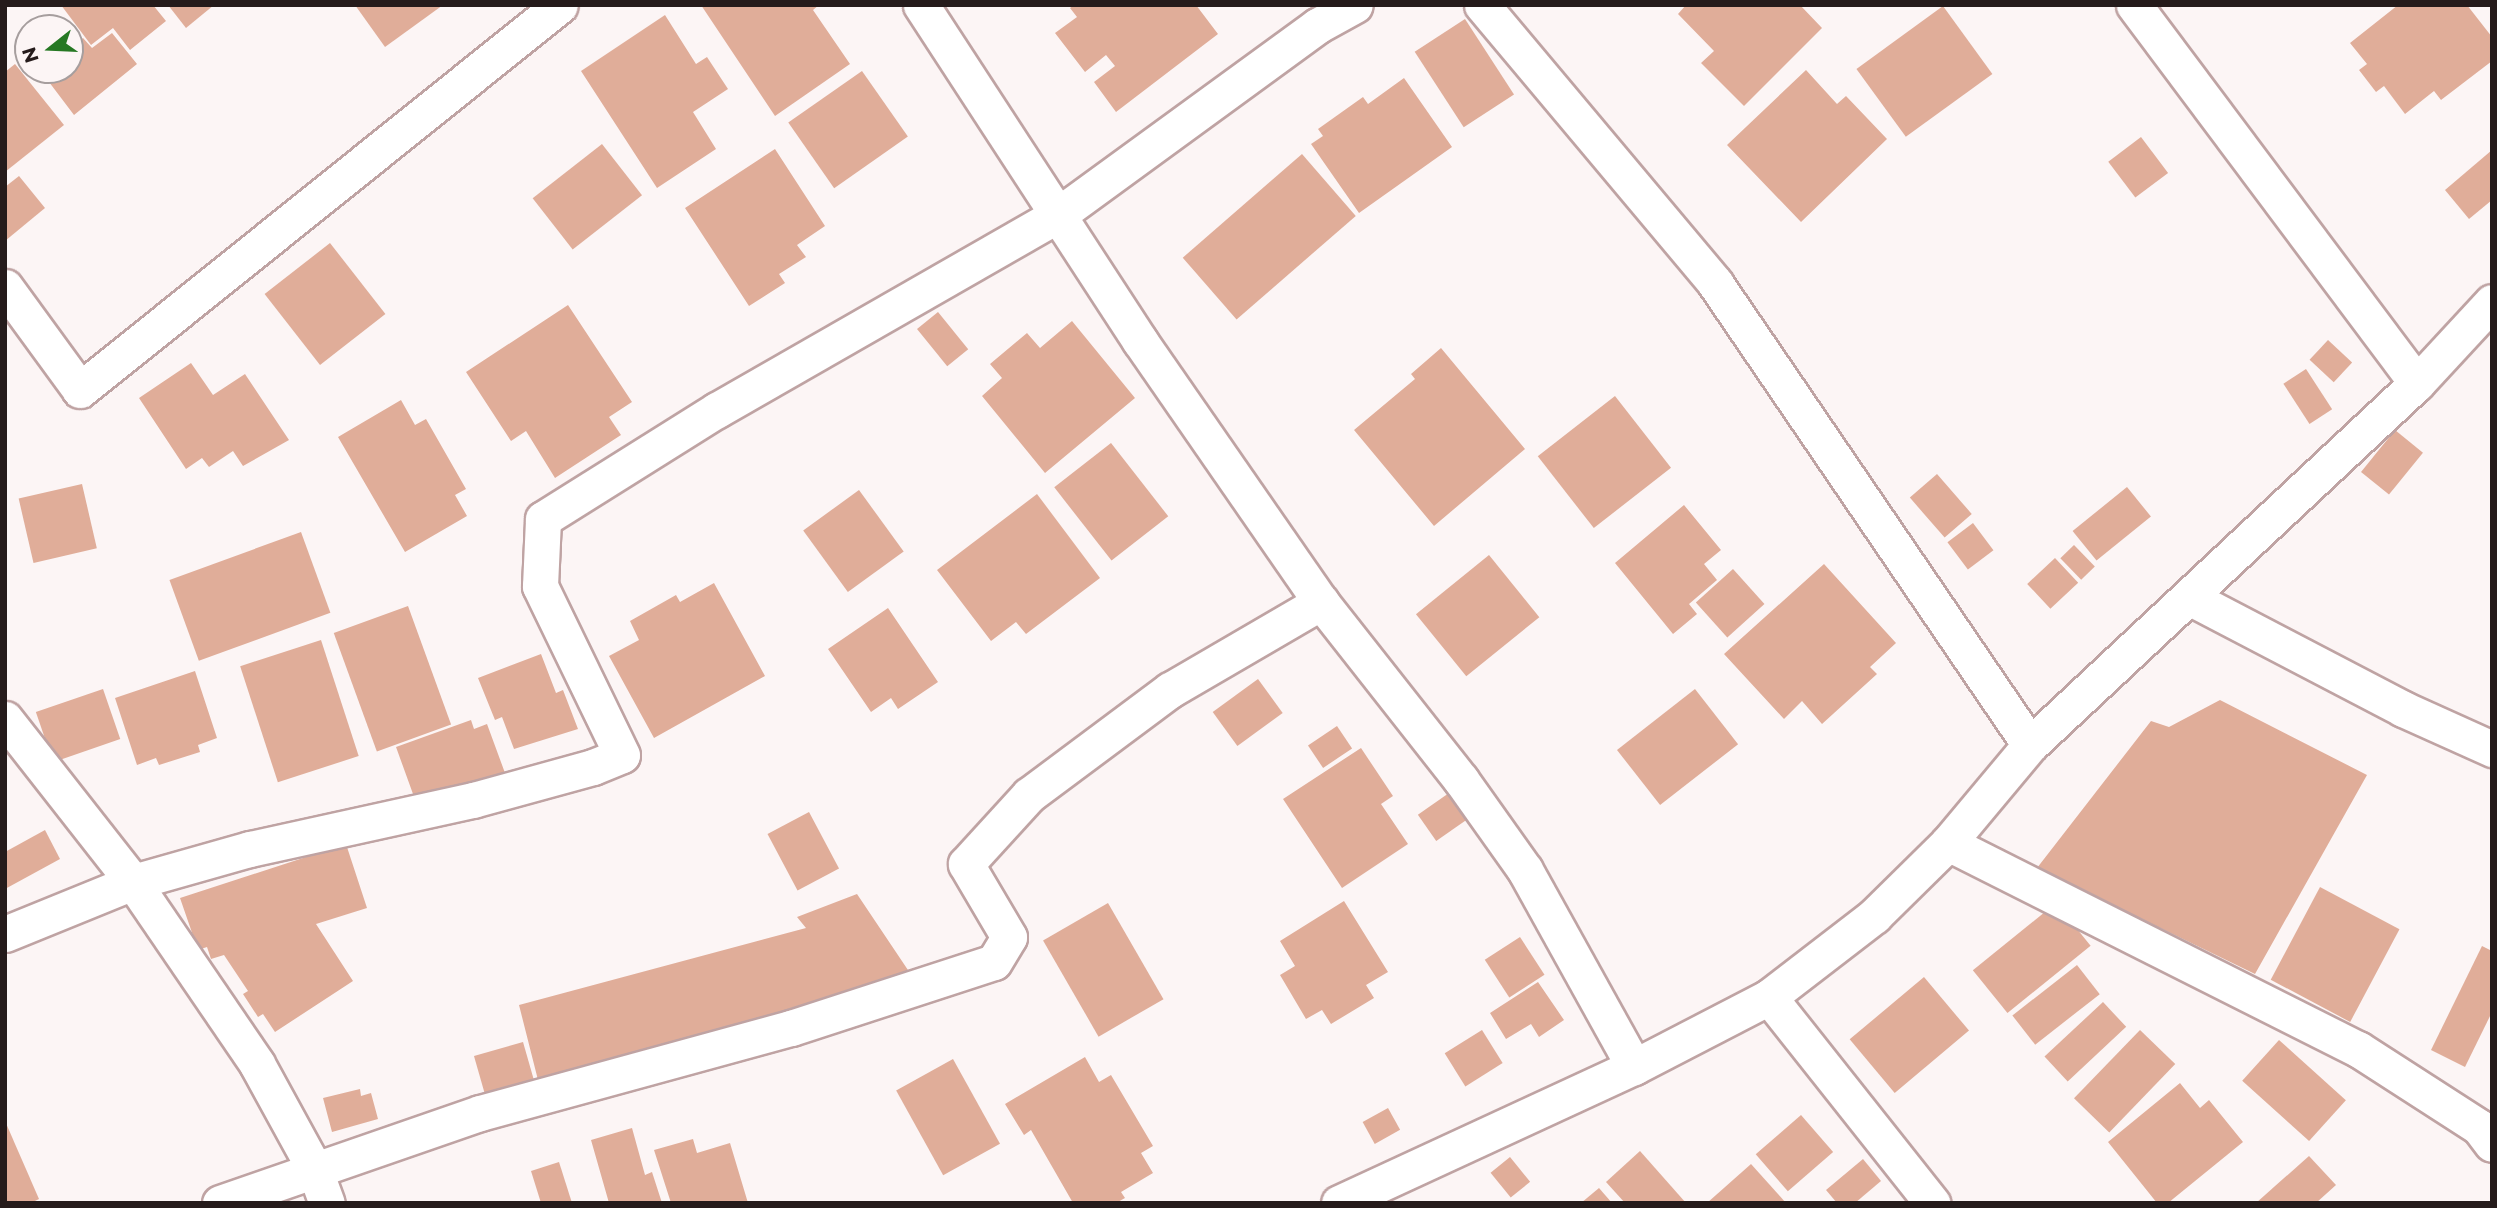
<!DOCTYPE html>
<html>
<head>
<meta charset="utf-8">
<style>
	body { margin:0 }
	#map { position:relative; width:2497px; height:1208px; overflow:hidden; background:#fcf5f5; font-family:Montserrat,sans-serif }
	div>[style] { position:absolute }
	.building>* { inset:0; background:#e0ad99; transform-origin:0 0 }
	.roads { filter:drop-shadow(2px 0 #bfa3a3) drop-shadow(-2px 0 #bfa3a3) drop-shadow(0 2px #bfa3a3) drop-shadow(0 -2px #bfa3a3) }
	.street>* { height:35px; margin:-17.5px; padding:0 17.5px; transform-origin:17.5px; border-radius:17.5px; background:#fff }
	span { translate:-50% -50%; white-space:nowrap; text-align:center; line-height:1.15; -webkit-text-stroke:5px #fcf5f5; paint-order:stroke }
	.frame { position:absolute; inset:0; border:7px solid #251b1b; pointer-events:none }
	.north { position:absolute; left:14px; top:14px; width:70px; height:70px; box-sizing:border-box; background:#fcf5f5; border:2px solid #a69e9e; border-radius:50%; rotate:252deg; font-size:19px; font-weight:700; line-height:28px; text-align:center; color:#251b1b }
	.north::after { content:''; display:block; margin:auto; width:24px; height:32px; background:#267823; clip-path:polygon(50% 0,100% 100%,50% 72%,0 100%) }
</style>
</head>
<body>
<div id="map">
	<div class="building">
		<div style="clip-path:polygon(61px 5px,153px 5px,166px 21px,130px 50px,113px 28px,91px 45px)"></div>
		<div style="clip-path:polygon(168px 5px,214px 5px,186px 28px)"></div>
		<div style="clip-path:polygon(355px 5px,443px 5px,385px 47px)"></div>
		<div style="clip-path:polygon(701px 5px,819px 5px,813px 10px,850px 64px,775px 116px)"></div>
		<div style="clip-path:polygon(1074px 5px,1196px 5px,1218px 34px,1116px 112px,1094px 82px,1115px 66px,1106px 55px,1085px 72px,1055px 33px,1077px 17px,1070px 8px)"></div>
		<div style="clip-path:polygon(1686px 5px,1800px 5px,1822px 28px,1744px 106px,1701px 63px,1714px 51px,1678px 14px)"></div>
		<div style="clip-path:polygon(2398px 5px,2467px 5px,2492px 37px,2492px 61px,2441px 100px,2434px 91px,2405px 114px,2384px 86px,2376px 92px,2359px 70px,2367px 64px,2350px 43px)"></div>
		<div style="left:1943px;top:6px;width:84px;height:107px;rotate:54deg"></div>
		<div style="clip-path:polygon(665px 15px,696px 64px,707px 57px,728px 89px,693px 112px,716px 149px,657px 188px,581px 71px)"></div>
		<div style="left:1465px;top:19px;width:90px;height:60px;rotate:57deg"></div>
		<div style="clip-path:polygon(112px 33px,137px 64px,74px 115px,49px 82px,70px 70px,70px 49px,83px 38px,92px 48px)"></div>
		<div style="clip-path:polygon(15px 64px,64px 125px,5px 172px,5px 72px)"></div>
		<div style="clip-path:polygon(1806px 70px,1837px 104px,1846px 96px,1887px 139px,1801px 222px,1727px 145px)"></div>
		<div style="left:862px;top:71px;width:80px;height:90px;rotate:55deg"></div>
		<div style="clip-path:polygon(1404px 78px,1452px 147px,1359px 213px,1311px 144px,1323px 136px,1318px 129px,1363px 97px,1368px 104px)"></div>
		<div style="left:2141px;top:137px;width:45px;height:41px;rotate:53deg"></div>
		<div style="left:602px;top:144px;width:65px;height:88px;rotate:52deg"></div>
		<div style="clip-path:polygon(775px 149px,825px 226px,797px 245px,806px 257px,779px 274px,785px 283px,749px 306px,685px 208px)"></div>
		<div style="clip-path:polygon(2492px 150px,2492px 200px,2469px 219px,2445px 190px)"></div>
		<div style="left:1302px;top:154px;width:82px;height:158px;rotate:49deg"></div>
		<div style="clip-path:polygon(19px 176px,45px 208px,5px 241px,5px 187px)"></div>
		<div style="left:330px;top:243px;width:90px;height:83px;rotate:52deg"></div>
		<div style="clip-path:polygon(568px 305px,632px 402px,609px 417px,621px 435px,555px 478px,526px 431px,511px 441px,466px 372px)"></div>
		<div style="left:938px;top:312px;width:48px;height:27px;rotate:51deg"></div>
		<div style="clip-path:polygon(1072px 321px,1135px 398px,1045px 473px,982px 396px,1002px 378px,990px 364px,1027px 333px,1040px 348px)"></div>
		<div style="left:2328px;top:340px;width:33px;height:27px;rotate:43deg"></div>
		<div style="clip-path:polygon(1441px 348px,1525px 449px,1434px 526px,1354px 430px,1415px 379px,1411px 374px)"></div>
		<div style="clip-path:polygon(191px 363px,213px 395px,245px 374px,289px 440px,243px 466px,233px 451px,209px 467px,202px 458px,186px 469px,139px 398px)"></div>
		<div style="left:2306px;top:369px;width:48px;height:27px;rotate:57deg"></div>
		<div style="left:1615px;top:396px;width:91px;height:98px;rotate:52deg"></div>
		<div style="clip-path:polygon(401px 400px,415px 425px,426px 419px,466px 489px,455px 495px,467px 516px,405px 552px,338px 437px)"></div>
		<div style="left:2395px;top:430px;width:36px;height:54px;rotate:39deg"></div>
		<div style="left:1111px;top:443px;width:93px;height:72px;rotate:52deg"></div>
		<div style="left:1937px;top:474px;width:53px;height:36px;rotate:49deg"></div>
		<div style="left:82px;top:484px;width:66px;height:65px;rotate:77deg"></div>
		<div style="left:2127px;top:487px;width:38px;height:70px;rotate:51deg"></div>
		<div style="left:859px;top:490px;width:76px;height:69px;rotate:54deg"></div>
		<div style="clip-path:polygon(1037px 494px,1100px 578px,1026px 634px,1016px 622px,991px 641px,937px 570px)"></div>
		<div style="clip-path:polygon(1684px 505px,1721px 550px,1704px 564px,1717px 580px,1689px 604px,1697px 614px,1673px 634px,1615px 563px)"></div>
		<div style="left:1973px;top:523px;width:34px;height:32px;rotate:53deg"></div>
		<div style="left:301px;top:532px;width:86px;height:140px;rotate:70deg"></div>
		<div style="left:2074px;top:545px;width:30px;height:19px;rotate:46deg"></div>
		<div style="left:1489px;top:555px;width:80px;height:94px;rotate:51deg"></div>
		<div style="left:2055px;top:558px;width:34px;height:38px;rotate:47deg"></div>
		<div style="clip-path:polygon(1824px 564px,1896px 643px,1870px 667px,1877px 674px,1822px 724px,1802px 701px,1784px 719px,1724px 654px)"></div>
		<div style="left:1733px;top:569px;width:47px;height:50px;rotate:48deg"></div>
		<div style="clip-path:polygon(714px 583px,765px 676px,654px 738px,609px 656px,639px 640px,630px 621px,676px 595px,680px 602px)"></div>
		<div style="left:408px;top:606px;width:126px;height:79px;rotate:70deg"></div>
		<div style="clip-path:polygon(888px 608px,938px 682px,898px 709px,891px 698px,871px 712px,828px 649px)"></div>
		<div style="left:321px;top:640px;width:122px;height:85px;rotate:72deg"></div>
		<div style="clip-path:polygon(541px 654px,556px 693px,563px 690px,578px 729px,514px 749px,502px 717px,495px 720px,478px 678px)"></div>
		<div style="clip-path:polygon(195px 671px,217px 738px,198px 745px,200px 752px,159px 765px,156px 758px,137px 765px,115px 698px)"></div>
		<div style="left:1258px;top:679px;width:42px;height:56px;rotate:54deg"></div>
		<div style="left:103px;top:689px;width:53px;height:71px;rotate:71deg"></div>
		<div style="left:1695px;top:689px;width:70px;height:99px;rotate:52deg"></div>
		<div style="clip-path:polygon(2220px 700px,2367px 775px,2255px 974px,2037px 868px,2151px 721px,2169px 727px)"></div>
		<div style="clip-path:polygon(471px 720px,474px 729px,487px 724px,505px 773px,417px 805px,396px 747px)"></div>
		<div style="left:1337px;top:726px;width:27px;height:35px;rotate:56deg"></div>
		<div style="clip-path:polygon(1361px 748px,1393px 796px,1381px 804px,1408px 844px,1342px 888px,1283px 799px)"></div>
		<div style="left:1449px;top:793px;width:32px;height:38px;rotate:55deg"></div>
		<div style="left:809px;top:812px;width:64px;height:47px;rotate:62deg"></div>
		<div style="clip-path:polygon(45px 830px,60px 859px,5px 889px,5px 852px)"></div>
		<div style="clip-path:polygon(346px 844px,367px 908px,316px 924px,353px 981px,275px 1032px,263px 1014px,258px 1017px,243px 994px,248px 991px,224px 955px,211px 959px,207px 947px,198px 950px,180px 898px)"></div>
		<div style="left:2320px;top:887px;width:90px;height:105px;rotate:28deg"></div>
		<div style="clip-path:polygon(857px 894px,914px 979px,538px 1080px,519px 1005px,806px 928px,797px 917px)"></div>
		<div style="clip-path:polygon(1344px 901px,1388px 972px,1366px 985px,1374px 998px,1331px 1024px,1322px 1010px,1306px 1019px,1280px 975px,1295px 966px,1280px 941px)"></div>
		<div style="left:1108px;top:903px;width:111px;height:75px;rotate:60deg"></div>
		<div style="left:2056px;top:903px;width:55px;height:107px;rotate:51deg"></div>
		<div style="left:1520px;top:937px;width:45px;height:42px;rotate:57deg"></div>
		<div style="clip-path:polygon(2482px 946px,2492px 951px,2492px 1012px,2465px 1067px,2431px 1050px)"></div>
		<div style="left:2077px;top:965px;width:37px;height:82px;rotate:52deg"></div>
		<div style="left:1924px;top:977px;width:70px;height:97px;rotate:50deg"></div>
		<div style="clip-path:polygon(1538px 982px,1564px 1020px,1539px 1037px,1531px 1024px,1506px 1039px,1490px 1013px)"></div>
		<div style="left:2103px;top:1002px;width:34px;height:80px;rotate:47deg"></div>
		<div style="left:1482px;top:1030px;width:39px;height:44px;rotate:58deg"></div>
		<div style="left:2140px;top:1030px;width:49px;height:95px;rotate:44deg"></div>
		<div style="left:2279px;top:1040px;width:90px;height:55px;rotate:42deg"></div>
		<div style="left:523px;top:1042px;width:40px;height:51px;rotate:74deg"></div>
		<div style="clip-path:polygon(1085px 1057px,1099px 1082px,1111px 1075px,1153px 1146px,1141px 1153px,1153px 1173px,1121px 1192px,1125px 1198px,1116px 1203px,1073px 1203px,1031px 1130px,1024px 1135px,1005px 1104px)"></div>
		<div style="left:953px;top:1059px;width:97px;height:65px;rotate:61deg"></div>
		<div style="clip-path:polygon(2180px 1083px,2200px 1108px,2209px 1100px,2243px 1142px,2168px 1203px,2157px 1203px,2108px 1142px)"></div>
		<div style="clip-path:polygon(360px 1089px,361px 1096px,371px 1093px,378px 1119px,332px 1132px,323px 1098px)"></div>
		<div style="left:1388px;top:1108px;width:25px;height:29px;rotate:61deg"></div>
		<div style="left:1801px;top:1115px;width:49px;height:60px;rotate:49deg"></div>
		<div style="clip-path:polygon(5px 1121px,39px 1199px,31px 1203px,5px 1203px)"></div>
		<div style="clip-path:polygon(632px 1128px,645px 1175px,652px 1172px,662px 1203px,609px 1203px,591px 1140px)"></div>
		<div style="clip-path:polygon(693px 1139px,697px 1153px,730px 1143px,748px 1203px,671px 1203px,654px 1150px)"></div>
		<div style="clip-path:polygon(1640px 1151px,1686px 1203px,1625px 1203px,1606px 1182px)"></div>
		<div style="clip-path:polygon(2309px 1156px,2336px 1185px,2316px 1203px,2256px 1203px)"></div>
		<div style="left:1510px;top:1157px;width:32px;height:25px;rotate:51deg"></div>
		<div style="clip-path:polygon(1863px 1159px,1881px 1181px,1855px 1203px,1837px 1203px,1826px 1190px)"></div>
		<div style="clip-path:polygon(559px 1162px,572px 1203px,541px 1203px,531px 1171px)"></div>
		<div style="clip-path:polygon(1751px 1164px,1786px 1203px,1707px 1203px)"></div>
		<div style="clip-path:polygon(1599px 1188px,1612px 1203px,1581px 1203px)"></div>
	</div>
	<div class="roads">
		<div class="street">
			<div style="left:921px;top:5px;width:401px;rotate:56.9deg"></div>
			<div style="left:1140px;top:341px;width:318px;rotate:55.3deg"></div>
			<div style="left:1321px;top:602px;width:226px;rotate:51.8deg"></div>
			<div style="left:1461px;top:780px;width:110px;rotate:54.6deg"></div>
			<div style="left:1525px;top:870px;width:225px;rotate:61deg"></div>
			<div style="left:1482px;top:5px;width:363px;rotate:50deg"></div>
			<div style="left:1715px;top:283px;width:559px;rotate:55.71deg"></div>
			<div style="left:2134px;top:5px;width:472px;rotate:53.2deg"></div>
			<div style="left:5px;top:287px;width:127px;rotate:53.9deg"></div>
			<div style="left:80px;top:390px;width:615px;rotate:-38.73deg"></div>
			<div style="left:2191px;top:598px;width:239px;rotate:27.6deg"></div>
			<div style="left:2403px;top:709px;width:98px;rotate:24.2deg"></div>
			<div style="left:5px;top:719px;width:207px;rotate:51.9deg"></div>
			<div style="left:133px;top:882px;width:220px;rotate:55.7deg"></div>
			<div style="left:257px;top:1064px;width:119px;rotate:61.3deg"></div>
			<div style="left:314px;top:1168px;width:37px;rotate:70deg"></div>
			<div style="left:1948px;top:843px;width:459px;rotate:26.7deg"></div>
			<div style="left:2358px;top:1049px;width:144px;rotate:32.8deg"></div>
			<div style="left:2479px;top:1127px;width:21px;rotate:53deg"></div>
			<div style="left:5px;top:934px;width:138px;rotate:-22.1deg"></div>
			<div style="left:133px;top:882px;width:122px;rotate:-15.8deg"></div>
			<div style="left:250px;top:849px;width:228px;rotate:-12.4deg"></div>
			<div style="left:473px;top:800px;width:124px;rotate:-15.4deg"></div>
			<div style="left:593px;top:767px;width:31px;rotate:-22deg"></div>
			<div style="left:622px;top:755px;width:188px;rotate:-115.9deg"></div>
			<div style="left:540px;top:586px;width:67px;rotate:-87.4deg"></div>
			<div style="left:543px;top:519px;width:205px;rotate:-32.1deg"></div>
			<div style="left:717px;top:410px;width:393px;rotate:-29.8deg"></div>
			<div style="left:1058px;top:215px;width:321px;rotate:-36.1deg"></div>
			<div style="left:1317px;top:26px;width:43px;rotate:-28.9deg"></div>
			<div style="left:1769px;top:997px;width:263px;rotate:51.6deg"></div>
			<div style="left:220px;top:1203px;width:275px;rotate:-19.1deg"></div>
			<div style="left:480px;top:1113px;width:322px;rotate:-15.3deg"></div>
			<div style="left:791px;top:1028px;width:213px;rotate:-18deg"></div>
			<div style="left:994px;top:962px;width:29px;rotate:-59deg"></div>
			<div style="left:1009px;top:937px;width:85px;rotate:-120.5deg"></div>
			<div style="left:966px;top:864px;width:93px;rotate:-47.6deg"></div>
			<div style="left:1029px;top:795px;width:176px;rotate:-36.7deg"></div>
			<div style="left:1170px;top:690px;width:175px;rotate:-30.2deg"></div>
			<div style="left:1339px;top:1203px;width:325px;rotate:-24.8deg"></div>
			<div style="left:1634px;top:1067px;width:152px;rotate:-27.4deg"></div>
			<div style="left:1769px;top:997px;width:133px;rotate:-37.6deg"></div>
			<div style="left:1874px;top:916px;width:104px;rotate:-44.6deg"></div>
			<div style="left:1948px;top:843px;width:128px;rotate:-50.1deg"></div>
			<div style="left:2030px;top:745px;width:530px;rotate:-43.09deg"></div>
			<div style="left:2417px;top:383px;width:110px;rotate:-47.2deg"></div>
		</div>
	</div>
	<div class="frame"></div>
	<div class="north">N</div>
</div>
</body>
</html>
